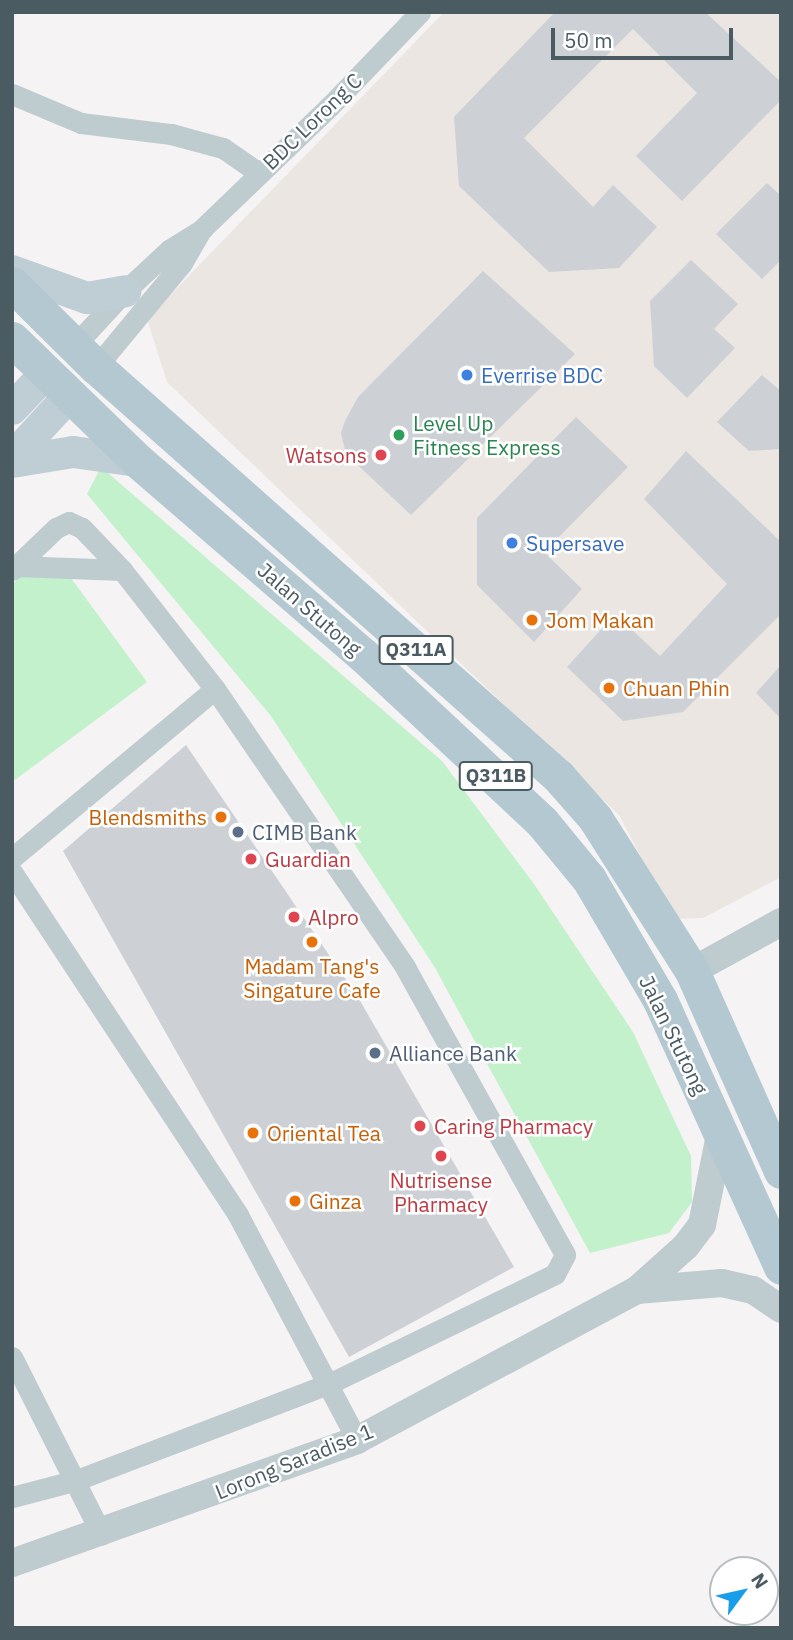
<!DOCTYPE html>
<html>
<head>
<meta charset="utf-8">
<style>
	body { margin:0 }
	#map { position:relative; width:793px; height:1640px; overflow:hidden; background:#f5f3f3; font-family:"IBM Plex Sans",sans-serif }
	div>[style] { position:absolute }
	.commercial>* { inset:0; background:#ebe6e1 }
	.green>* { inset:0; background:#c2f1cb }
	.building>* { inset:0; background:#cdd1d5 }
	.minor>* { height:21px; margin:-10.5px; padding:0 10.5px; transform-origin:10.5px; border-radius:10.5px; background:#becbcf }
	.tertiary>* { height:28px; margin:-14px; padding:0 14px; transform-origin:14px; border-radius:14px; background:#becbcf }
	.secondary>* { height:32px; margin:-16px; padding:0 16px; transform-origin:16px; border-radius:16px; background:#bfcdd4 }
	.primary>* { height:35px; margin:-17.5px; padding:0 17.5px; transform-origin:17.5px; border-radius:17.5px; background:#b3c8d1 }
	.dots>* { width:19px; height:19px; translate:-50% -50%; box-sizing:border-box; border:4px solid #fff; border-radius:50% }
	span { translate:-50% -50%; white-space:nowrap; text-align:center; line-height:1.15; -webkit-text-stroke:5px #fff; paint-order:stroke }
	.shield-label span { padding:2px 5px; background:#fff; border:2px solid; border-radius:5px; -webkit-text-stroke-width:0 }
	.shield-label { font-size:19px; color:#4a5b61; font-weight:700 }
	.street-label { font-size:21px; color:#4a5b61 }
	.shop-label { font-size:21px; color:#366cbe }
	.left { translate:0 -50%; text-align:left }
	.leisure-label { font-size:21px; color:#27864d }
	.health-label { font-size:21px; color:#be3a42 }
	.right { translate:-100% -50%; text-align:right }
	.food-label { font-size:21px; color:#c56008 }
	.service-label { font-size:21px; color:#4e5e75 }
	.frame { position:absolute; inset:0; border:14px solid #4a5b61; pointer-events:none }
	.north { position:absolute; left:709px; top:1556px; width:70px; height:70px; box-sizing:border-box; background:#fff; border:2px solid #b7bdc0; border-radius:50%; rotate:57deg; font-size:19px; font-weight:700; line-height:28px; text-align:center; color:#4a5b61 }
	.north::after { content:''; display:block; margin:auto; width:24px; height:32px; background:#179dea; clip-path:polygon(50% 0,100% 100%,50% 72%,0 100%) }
	.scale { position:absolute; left:551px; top:28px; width:182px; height:32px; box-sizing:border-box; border:4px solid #4a5b61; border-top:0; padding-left:9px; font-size:21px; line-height:24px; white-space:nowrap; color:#4a5b61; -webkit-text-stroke:5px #fff; paint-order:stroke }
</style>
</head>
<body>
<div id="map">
	<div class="commercial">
		<div style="clip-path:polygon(444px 12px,781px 12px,781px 877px,703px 918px,673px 919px,619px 815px,167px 382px,147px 319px)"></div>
	</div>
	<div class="green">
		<div style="clip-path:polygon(101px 467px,442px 761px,534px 884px,633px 1032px,691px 1156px,692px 1202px,669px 1233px,590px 1253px,434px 966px,271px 716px,87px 494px)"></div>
		<div style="clip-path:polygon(21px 575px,71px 578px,147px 682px,12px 782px,12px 585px)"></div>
	</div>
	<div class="building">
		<div style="clip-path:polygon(555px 12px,705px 12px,781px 82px,781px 100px,682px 201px,636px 156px,697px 93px,633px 29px,524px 138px,593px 207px,613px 185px,657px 227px,619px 268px,549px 272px,459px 186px,454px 117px)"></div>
		<div style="clip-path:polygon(767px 183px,781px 196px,781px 260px,762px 279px,716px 234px)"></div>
		<div style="clip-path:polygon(691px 260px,738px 304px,714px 329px,735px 348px,687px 398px,654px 366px,650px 301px)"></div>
		<div style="clip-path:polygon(483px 271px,575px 354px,411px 515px,346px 454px,341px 433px,345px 421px,358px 397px)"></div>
		<div style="clip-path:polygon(762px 375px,781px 391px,781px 449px,749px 451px,717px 422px)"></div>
		<div style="clip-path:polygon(576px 417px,628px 467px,544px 552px,582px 589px,534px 642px,477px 585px,477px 518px)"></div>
		<div style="clip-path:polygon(686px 451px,781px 542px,781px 614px,683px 712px,623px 721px,567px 667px,615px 614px,660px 656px,727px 584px,644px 499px)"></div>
		<div style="clip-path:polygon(781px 665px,781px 719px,756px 693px)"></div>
		<div style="clip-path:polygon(186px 745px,359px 999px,514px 1267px,349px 1357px,63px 851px)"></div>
	</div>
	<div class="minor">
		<div style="left:12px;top:94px;width:75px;rotate:22.8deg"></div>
		<div style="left:81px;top:123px;width:91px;rotate:7deg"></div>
		<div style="left:171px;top:134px;width:54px;rotate:15.1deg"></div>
		<div style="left:223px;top:148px;width:44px;rotate:34.8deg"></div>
		<div style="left:74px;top:346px;width:75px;rotate:-47.2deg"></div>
		<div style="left:125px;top:291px;width:60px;rotate:-43deg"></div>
		<div style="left:169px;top:250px;width:39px;rotate:-32deg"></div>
		<div style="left:202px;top:229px;width:178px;rotate:-43.9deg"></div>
		<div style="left:330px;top:106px;width:130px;rotate:-46.2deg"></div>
		<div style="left:96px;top:367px;width:135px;rotate:-50.4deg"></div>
		<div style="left:182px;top:263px;width:34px;rotate:-60deg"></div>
		<div style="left:16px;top:566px;width:106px;rotate:2.2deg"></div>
		<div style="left:12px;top:570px;width:61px;rotate:-43.7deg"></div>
		<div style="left:56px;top:528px;width:14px;rotate:-25deg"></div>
		<div style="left:69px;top:522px;width:14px;rotate:25deg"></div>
		<div style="left:82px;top:528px;width:58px;rotate:46.4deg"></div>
		<div style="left:122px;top:570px;width:151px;rotate:52deg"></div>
		<div style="left:215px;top:689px;width:337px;rotate:55.6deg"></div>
		<div style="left:405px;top:967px;width:329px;rotate:60.9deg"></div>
		<div style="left:565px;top:1255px;width:21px;rotate:118deg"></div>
		<div style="left:555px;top:1274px;width:252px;rotate:154.1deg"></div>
		<div style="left:328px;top:1384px;width:269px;rotate:159.1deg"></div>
		<div style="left:77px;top:1480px;width:67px;rotate:165.3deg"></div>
		<div style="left:12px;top:858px;width:264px;rotate:-39.8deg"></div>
		<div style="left:12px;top:872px;width:411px;rotate:56.6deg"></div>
		<div style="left:238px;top:1215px;width:255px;rotate:62.1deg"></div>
		<div style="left:12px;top:1357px;width:199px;rotate:63.2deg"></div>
	</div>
	<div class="tertiary">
		<div style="left:692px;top:971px;width:102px;rotate:-28.8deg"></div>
		<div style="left:637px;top:1290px;width:85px;rotate:-4.7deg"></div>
		<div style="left:722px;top:1283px;width:32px;rotate:13deg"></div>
		<div style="left:753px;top:1290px;width:34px;rotate:34deg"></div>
		<div style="left:12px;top:1563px;width:366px;rotate:-19.6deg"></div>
		<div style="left:357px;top:1440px;width:318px;rotate:-28.2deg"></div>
		<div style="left:637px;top:1290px;width:66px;rotate:-41.9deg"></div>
		<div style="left:686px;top:1246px;width:26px;rotate:-53deg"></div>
		<div style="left:702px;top:1225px;width:97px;rotate:-78.7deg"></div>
	</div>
	<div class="secondary">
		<div style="left:12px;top:271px;width:80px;rotate:19.8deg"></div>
		<div style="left:87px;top:298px;width:39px;rotate:-10deg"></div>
		<div style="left:12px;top:409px;width:51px;rotate:-46.6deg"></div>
		<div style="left:12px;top:458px;width:86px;rotate:-47.4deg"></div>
		<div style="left:12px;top:462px;width:62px;rotate:-9.3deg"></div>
		<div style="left:73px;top:452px;width:66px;rotate:7.9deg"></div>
	</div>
	<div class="primary">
		<div style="left:12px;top:284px;width:118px;rotate:44.7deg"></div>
		<div style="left:96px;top:367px;width:617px;rotate:41.52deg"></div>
		<div style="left:558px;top:776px;width:56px;rotate:48.6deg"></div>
		<div style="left:595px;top:818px;width:181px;rotate:57.6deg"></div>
		<div style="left:692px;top:971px;width:219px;rotate:66deg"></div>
		<div style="left:12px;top:339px;width:175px;rotate:44.1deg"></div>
		<div style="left:138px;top:461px;width:297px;rotate:40.8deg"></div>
		<div style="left:363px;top:655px;width:245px;rotate:43deg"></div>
		<div style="left:542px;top:822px;width:74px;rotate:50.5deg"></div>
		<div style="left:589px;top:879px;width:140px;rotate:59.6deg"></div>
		<div style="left:660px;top:1000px;width:293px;rotate:65.6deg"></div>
	</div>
	<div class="dots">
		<div style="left:467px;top:375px;background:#3f7fe0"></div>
		<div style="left:399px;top:435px;background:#2e9e5b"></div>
		<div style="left:381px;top:455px;background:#e0444e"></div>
		<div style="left:512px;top:543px;background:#3f7fe0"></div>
		<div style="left:532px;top:620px;background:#e8710a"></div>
		<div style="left:609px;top:688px;background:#e8710a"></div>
		<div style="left:221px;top:817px;background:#e8710a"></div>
		<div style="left:238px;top:832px;background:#5c6f8a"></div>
		<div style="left:251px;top:859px;background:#e0444e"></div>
		<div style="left:294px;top:917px;background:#e0444e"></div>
		<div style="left:312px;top:942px;background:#e8710a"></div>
		<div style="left:375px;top:1053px;background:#5c6f8a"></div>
		<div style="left:420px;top:1126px;background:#e0444e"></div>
		<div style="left:253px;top:1133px;background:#e8710a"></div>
		<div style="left:441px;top:1156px;background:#e0444e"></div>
		<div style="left:295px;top:1201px;background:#e8710a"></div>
	</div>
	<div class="shield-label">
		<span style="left:416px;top:650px">Q311A</span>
		<span style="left:496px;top:776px">Q311B</span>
	</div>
	<div class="street-label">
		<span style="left:312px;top:121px;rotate:-44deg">BDC Lorong C</span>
		<span style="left:310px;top:609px;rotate:41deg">Jalan Stutong</span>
		<span style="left:674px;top:1035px;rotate:64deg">Jalan Stutong</span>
		<span style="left:294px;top:1461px;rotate:-22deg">Lorong Saradise 1</span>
	</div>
	<div class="shop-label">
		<span class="left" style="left:481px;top:375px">Everrise BDC</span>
		<span class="left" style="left:526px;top:543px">Supersave</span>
	</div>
	<div class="leisure-label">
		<span class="left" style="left:413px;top:435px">Level Up<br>Fitness Express</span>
	</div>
	<div class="health-label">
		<span class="right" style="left:367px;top:455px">Watsons</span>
		<span class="left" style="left:265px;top:859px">Guardian</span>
		<span class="left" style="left:308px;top:917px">Alpro</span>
		<span class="left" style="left:434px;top:1126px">Caring Pharmacy</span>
		<span style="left:441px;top:1192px">Nutrisense<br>Pharmacy</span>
	</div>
	<div class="food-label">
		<span class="left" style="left:546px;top:620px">Jom Makan</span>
		<span class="left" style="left:623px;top:688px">Chuan Phin</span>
		<span class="right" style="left:207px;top:817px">Blendsmiths</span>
		<span style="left:312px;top:978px">Madam Tang's<br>Singature Cafe</span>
		<span class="left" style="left:267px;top:1133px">Oriental Tea</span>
		<span class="left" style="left:309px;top:1201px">Ginza</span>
	</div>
	<div class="service-label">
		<span class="left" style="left:252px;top:832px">CIMB Bank</span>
		<span class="left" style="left:389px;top:1053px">Alliance Bank</span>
	</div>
	<div class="frame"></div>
	<div class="north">N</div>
	<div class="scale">50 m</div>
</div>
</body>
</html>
